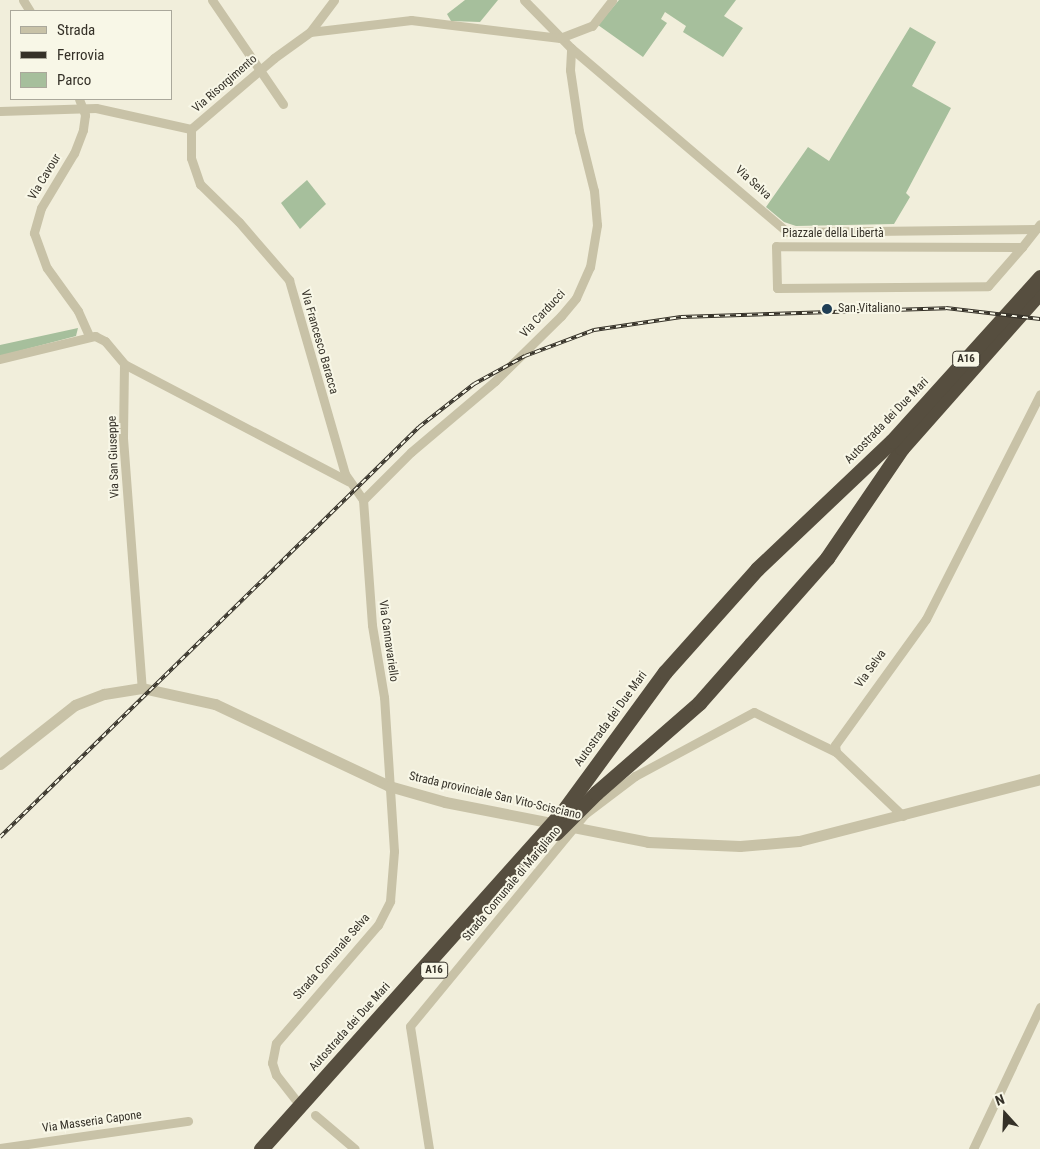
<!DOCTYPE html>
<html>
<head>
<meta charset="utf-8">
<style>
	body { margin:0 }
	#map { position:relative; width:1040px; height:1149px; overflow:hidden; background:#f1eedb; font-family:"Roboto Condensed",sans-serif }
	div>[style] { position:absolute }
	.green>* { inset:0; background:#a6bf9c }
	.minor>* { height:9px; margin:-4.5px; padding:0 4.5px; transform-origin:4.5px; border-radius:4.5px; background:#c8c2a7 }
	.tertiary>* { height:11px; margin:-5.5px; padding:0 5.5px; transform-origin:5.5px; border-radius:5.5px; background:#c8c2a7 }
	.motorway>* { height:15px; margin:-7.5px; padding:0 7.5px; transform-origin:7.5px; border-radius:7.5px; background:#564e3f }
	.rail>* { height:4px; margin-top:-2px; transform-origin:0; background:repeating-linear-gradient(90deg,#f8f7e7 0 5.5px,#353128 0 11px); box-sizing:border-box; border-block:1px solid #353128 }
	.dots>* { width:14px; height:14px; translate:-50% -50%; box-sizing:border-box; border:2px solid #f8f7e7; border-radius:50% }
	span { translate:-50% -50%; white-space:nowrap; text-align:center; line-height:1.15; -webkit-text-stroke:4px #f8f7e7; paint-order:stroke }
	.shield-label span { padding:1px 4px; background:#f8f7e7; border:1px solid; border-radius:4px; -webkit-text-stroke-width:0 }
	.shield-label { font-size:11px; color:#353128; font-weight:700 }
	.street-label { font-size:12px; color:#353128 }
	.poi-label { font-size:12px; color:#353128 }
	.left { translate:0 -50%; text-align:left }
	.legend { position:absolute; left:10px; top:10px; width:162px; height:90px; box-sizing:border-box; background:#f8f7e7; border:1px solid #aaa89b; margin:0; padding:6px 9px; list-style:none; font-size:15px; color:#353128 }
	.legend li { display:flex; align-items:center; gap:10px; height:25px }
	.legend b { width:25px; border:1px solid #aaa89b }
	.north { position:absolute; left:980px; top:1089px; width:50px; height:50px; -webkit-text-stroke:4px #f8f7e7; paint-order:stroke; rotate:340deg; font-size:14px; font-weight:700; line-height:20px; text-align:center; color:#353128 }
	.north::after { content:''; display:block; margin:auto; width:18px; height:22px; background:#353128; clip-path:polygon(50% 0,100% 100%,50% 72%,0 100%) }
</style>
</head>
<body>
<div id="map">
	<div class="green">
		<div style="clip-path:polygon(465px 0,498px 0,480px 22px,451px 21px,447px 14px)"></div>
		<div style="clip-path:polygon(619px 0,736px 0,724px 16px,743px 28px,723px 57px,683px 32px,686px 26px,665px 12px,661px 19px,667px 23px,643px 57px,598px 25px)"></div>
		<div style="clip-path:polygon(910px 27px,936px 42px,912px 86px,951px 108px,906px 193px,910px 197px,894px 224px,796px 226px,784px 222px,766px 207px,808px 147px,829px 161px)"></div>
		<div style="clip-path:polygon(307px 180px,326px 204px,300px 229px,281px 203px)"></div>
		<div style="clip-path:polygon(78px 328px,76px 336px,0 356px,0 345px)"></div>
	</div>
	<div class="minor">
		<div style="left:23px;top:0;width:13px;rotate:58deg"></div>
		<div style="left:212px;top:0;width:126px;rotate:55.7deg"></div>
		<div style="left:524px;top:0;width:67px;rotate:45.6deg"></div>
		<div style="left:571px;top:48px;width:284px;rotate:40.4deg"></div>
		<div style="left:787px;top:232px;width:249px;rotate:-0.7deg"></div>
		<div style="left:310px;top:32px;width:40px;rotate:-53deg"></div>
		<div style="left:79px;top:99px;width:17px;rotate:69deg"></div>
		<div style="left:85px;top:115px;width:15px;rotate:98deg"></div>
		<div style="left:83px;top:130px;width:25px;rotate:111deg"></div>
		<div style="left:74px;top:153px;width:64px;rotate:121deg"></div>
		<div style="left:41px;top:208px;width:26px;rotate:106deg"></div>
		<div style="left:34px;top:233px;width:37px;rotate:70deg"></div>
		<div style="left:47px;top:268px;width:53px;rotate:54.2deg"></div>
		<div style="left:78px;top:311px;width:27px;rotate:66deg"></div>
		<div style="left:0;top:111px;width:96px;rotate:-1.8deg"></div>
		<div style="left:96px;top:108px;width:97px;rotate:12.5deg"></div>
		<div style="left:191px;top:129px;width:109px;rotate:-40.5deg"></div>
		<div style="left:274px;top:58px;width:44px;rotate:-35.8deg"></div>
		<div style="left:310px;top:32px;width:102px;rotate:-6.8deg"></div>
		<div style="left:411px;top:20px;width:150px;rotate:6.9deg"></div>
		<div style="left:560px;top:38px;width:34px;rotate:-21deg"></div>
		<div style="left:592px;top:26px;width:33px;rotate:-52deg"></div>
		<div style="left:191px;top:129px;width:29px;rotate:90deg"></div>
		<div style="left:191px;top:158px;width:28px;rotate:71deg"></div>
		<div style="left:200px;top:184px;width:54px;rotate:44.3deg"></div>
		<div style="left:239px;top:222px;width:77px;rotate:49.2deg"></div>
		<div style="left:289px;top:280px;width:202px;rotate:73.9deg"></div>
		<div style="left:345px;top:474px;width:32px;rotate:55deg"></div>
		<div style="left:1022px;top:247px;width:246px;rotate:-179.8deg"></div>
		<div style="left:776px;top:246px;width:42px;rotate:88.6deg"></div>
		<div style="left:777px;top:288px;width:211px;rotate:-0.5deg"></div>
		<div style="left:988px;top:286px;width:52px;rotate:-48.9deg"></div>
		<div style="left:1022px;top:247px;width:29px;rotate:-52deg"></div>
		<div style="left:0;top:359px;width:98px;rotate:-13.6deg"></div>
		<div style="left:95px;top:336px;width:11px;rotate:27deg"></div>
		<div style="left:105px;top:341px;width:30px;rotate:50deg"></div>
		<div style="left:124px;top:364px;width:74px;rotate:90.8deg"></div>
		<div style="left:123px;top:438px;width:251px;rotate:85.7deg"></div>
		<div style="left:124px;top:364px;width:253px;rotate:27.6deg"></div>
		<div style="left:363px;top:500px;width:68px;rotate:-45deg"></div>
		<div style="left:411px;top:452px;width:110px;rotate:-40.2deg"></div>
		<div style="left:495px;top:381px;width:93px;rotate:-44.6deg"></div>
		<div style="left:561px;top:316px;width:23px;rotate:-50deg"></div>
		<div style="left:576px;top:298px;width:34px;rotate:-66deg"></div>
		<div style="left:590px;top:267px;width:43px;rotate:-80.5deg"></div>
		<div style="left:597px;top:225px;width:34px;rotate:-95deg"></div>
		<div style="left:594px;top:191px;width:62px;rotate:-104deg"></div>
		<div style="left:579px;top:131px;width:62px;rotate:-98.4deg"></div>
		<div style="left:570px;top:70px;width:22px;rotate:-87deg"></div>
		<div style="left:903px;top:816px;width:93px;rotate:-136.3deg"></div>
		<div style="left:836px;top:752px;width:7px;rotate:-98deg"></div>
		<div style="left:835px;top:745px;width:155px;rotate:-54.2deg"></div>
		<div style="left:926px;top:619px;width:252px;rotate:-63.1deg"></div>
		<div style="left:295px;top:1099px;width:31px;rotate:-128deg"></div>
		<div style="left:276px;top:1075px;width:13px;rotate:-108deg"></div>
		<div style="left:272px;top:1063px;width:20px;rotate:-79deg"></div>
		<div style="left:276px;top:1043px;width:156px;rotate:-49.2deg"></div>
		<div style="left:378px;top:925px;width:27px;rotate:-63deg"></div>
		<div style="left:390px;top:901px;width:50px;rotate:-85.4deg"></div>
		<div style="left:394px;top:851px;width:154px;rotate:-93.7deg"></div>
		<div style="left:384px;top:697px;width:73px;rotate:-99.5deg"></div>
		<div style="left:372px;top:625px;width:125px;rotate:-94.1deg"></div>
		<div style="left:315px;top:1115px;width:52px;rotate:40.4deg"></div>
		<div style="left:0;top:1148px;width:190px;rotate:-8.2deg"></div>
		<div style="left:429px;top:1149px;width:124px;rotate:-98.8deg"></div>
		<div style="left:410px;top:1026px;width:275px;rotate:-50.5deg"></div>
		<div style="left:585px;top:814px;width:63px;rotate:-37.2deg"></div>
		<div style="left:635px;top:776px;width:135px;rotate:-28.3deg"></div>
		<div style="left:754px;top:712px;width:91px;rotate:26deg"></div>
		<div style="left:973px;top:1149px;width:157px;rotate:-64.7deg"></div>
	</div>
	<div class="tertiary">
		<div style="left:0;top:764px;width:95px;rotate:-38.2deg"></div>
		<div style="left:75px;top:705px;width:31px;rotate:-21deg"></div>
		<div style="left:104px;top:694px;width:38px;rotate:-9deg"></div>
		<div style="left:142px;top:688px;width:75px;rotate:12.4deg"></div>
		<div style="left:215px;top:704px;width:192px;rotate:25.2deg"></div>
		<div style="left:389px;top:786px;width:58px;rotate:15.9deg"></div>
		<div style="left:445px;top:802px;width:207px;rotate:11.1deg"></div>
		<div style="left:648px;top:842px;width:92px;rotate:2.5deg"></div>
		<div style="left:740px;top:846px;width:59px;rotate:-4.8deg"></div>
		<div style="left:799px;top:841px;width:249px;rotate:-14.4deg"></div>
	</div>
	<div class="motorway">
		<div style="left:556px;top:833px;width:57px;rotate:-45deg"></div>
		<div style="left:596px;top:793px;width:137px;rotate:-41.1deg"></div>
		<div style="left:699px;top:703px;width:79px;rotate:-48.6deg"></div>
		<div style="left:751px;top:644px;width:115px;rotate:-48.5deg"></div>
		<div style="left:827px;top:558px;width:133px;rotate:-55.7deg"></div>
		<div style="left:902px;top:448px;width:208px;rotate:-48.5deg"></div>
		<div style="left:261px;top:1149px;width:450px;rotate:-48.2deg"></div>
		<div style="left:561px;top:814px;width:176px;rotate:-53.8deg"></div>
		<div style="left:665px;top:672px;width:138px;rotate:-48.2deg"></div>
		<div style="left:757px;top:569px;width:186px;rotate:-43.5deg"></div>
		<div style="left:892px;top:441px;width:221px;rotate:-47.9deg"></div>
	</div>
	<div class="rail">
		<div style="left:0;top:837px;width:586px;rotate:-44.38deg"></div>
		<div style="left:419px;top:427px;width:70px;rotate:-38deg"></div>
		<div style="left:474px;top:384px;width:58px;rotate:-28.8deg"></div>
		<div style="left:525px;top:356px;width:74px;rotate:-20.6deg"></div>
		<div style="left:594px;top:330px;width:88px;rotate:-8.5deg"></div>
		<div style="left:681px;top:317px;width:265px;rotate:-1.9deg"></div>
		<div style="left:946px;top:308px;width:95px;rotate:6.7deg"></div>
	</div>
	<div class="dots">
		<div style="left:827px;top:309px;background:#1f3e55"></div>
	</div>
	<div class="shield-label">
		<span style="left:966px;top:359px">A16</span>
		<span style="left:434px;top:970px">A16</span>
	</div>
	<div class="street-label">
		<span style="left:225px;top:84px;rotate:-41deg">Via Risorgimento</span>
		<span style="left:45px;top:177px;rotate:-59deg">Via Cavour</span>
		<span style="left:753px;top:183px;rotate:42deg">Via Selva</span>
		<span style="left:833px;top:234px">Piazzale della Libertà</span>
		<span style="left:543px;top:314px;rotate:-47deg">Via Carducci</span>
		<span style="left:319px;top:342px;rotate:74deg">Via Francesco Baracca</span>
		<span style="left:887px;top:421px;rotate:-46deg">Autostrada dei Due Mari</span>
		<span style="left:114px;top:457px;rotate:-92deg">Via San Giuseppe</span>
		<span style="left:388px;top:641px;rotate:82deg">Via Cannavariello</span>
		<span style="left:871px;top:669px;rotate:-54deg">Via Selva</span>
		<span style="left:611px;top:719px;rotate:-54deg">Autostrada dei Due Mari</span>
		<span style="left:495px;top:796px;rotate:13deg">Strada provinciale San Vito-Scisciano</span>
		<span style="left:512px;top:884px;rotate:-50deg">Strada Comunale di Marigliano</span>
		<span style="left:332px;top:957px;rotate:-49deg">Strada Comunale Selva</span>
		<span style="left:350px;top:1027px;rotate:-48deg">Autostrada dei Due Mari</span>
		<span style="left:92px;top:1122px;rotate:-8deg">Via Masseria Capone</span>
	</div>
	<div class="poi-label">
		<span class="left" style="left:838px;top:309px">San Vitaliano</span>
	</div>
	<ul class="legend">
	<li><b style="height:6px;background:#c8c2a7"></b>Strada</li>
	<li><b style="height:6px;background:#353128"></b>Ferrovia</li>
	<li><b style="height:14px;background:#a6bf9c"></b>Parco</li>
	</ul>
	<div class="north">N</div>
</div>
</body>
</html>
